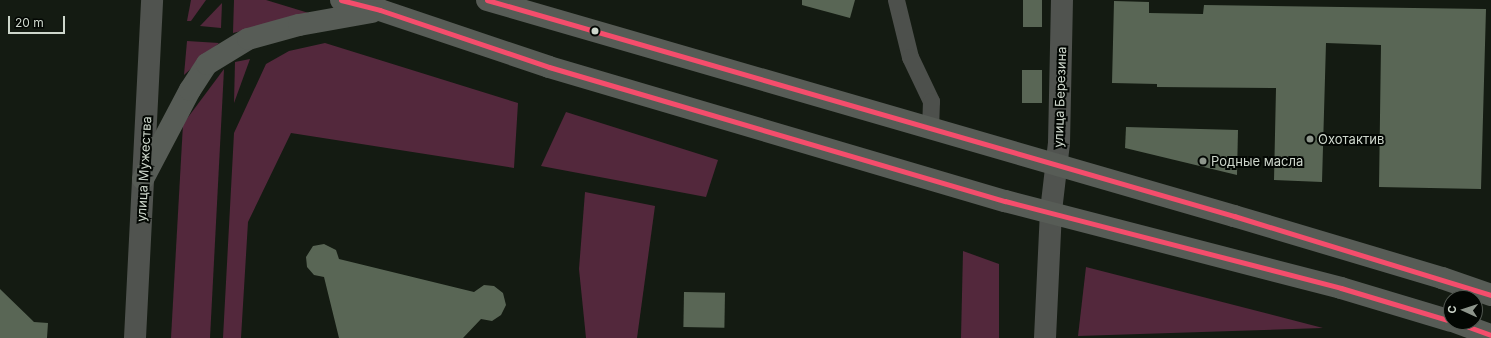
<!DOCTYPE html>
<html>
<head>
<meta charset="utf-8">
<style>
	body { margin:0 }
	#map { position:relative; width:1491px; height:338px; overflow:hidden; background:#141b12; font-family:Inter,sans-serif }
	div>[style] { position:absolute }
	.green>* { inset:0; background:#53283c }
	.building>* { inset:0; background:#596655; transform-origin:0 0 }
	.street>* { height:17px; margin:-8.5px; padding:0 8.5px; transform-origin:8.5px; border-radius:8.5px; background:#4d504c }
	.secondary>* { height:22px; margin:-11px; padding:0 11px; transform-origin:11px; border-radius:11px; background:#50534f }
	.primary>* { height:22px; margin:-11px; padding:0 11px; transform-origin:11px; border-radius:11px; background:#575c56 }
	.bus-1>* { height:5px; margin:-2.5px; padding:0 2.5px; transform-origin:2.5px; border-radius:2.5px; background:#f44d6c }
	.dots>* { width:11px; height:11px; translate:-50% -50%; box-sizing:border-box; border:2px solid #030703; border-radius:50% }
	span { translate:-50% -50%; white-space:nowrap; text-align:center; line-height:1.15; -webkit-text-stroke:4px #030703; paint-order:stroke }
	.street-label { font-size:13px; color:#ced7cc }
	.poi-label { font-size:13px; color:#ced7cc }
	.left { translate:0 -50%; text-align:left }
	.north { position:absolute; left:1443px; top:290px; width:40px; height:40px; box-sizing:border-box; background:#030703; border:1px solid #545a53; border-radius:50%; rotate:273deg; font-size:11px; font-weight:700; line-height:16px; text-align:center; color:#ced7cc }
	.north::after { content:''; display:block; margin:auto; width:14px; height:18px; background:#8d958b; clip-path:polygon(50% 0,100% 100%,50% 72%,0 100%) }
	.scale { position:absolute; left:8px; top:16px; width:57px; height:18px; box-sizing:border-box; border:2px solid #ced7cc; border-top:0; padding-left:5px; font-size:12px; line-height:14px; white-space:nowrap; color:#ced7cc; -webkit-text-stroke:3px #030703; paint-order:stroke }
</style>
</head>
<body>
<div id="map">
	<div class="green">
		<div style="clip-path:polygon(191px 0,206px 0,191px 21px,187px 21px)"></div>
		<div style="clip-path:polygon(234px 0,266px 0,312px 14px,233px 33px)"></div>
		<div style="clip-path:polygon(222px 3px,221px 28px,200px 26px)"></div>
		<div style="clip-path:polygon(187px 41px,219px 43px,184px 75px)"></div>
		<div style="clip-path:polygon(325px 43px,518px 103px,514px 168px,291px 133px,248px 222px,241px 338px,223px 338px,234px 133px,266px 64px,289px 51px)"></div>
		<div style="clip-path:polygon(250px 59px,234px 103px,235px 62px)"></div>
		<div style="clip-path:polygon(224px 69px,210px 338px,171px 338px,183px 124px)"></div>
		<div style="clip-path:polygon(566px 112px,718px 160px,706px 197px,541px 166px)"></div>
		<div style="clip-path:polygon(585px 192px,655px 206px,637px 338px,586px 338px,579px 269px)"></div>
		<div style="clip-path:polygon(963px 251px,999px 264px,999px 338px,961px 338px)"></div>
		<div style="clip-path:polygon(1086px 267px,1323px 328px,1078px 336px)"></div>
	</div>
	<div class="building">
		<div style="clip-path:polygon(802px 0,855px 0,850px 18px,802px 5px)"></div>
		<div style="left:1023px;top:0;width:19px;height:27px"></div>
		<div style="clip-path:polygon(1114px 1px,1149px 2px,1149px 13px,1203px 14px,1204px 5px,1486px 9px,1481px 189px,1379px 187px,1381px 45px,1326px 43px,1322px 182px,1274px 180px,1276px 88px,1157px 87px,1157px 84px,1112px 83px)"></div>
		<div style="left:1022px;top:70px;width:20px;height:33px"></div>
		<div style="clip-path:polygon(1126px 127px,1238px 130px,1237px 175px,1125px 148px)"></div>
		<div style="clip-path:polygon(324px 244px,336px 250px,339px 259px,474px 292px,484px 285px,494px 286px,503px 293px,506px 305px,501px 315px,492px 321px,481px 319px,463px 338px,339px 338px,324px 277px,314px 275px,307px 267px,306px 257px,313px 246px)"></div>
		<div style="clip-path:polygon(0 289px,34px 322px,48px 323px,47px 338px,0 338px)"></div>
		<div style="left:684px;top:292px;width:41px;height:35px;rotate:1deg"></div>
	</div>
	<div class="street">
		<div style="left:896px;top:0;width:59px;rotate:76.2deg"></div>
		<div style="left:910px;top:57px;width:49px;rotate:64.5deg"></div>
		<div style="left:931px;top:101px;width:27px;rotate:92deg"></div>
	</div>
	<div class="secondary">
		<div style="left:135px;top:338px;width:338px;rotate:-87.1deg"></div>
		<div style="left:1045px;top:338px;width:127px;rotate:-87.3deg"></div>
		<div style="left:1051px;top:211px;width:68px;rotate:-83.3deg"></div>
		<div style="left:1059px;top:143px;width:143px;rotate:-88.8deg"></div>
	</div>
	<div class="primary">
		<div style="left:341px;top:0;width:40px;rotate:14.4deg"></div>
		<div style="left:380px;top:10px;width:178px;rotate:18.6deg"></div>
		<div style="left:549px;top:67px;width:475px;rotate:16.4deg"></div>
		<div style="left:1005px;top:201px;width:347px;rotate:14.5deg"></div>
		<div style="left:1341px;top:288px;width:115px;rotate:16.7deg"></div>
		<div style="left:487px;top:0;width:778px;rotate:16.13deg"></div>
		<div style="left:1234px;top:216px;width:217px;rotate:16.6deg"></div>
		<div style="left:1442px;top:278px;width:52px;rotate:19.1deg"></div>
		<div style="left:143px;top:179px;width:101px;rotate:-62.2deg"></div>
		<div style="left:190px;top:90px;width:31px;rotate:-57deg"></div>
		<div style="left:207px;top:64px;width:48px;rotate:-31.4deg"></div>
		<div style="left:248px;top:39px;width:53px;rotate:-15.4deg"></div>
		<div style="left:299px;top:25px;width:74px;rotate:-10.1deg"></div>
		<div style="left:1455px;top:322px;width:38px;rotate:20deg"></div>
	</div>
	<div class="bus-1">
		<div style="left:341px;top:0;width:40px;rotate:14.4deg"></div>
		<div style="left:380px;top:10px;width:178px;rotate:18.6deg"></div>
		<div style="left:549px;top:67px;width:475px;rotate:16.4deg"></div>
		<div style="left:1005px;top:201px;width:347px;rotate:14.5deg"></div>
		<div style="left:1341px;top:288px;width:115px;rotate:16.7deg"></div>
		<div style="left:487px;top:0;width:778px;rotate:16.13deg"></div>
		<div style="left:1234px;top:216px;width:269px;rotate:17.1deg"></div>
		<div style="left:1455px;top:322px;width:38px;rotate:20deg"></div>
	</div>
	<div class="dots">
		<div style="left:595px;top:31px;background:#ced7cc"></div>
		<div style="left:1310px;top:139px;background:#8d958b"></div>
		<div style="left:1203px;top:161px;background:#8d958b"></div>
	</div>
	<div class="street-label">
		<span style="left:1060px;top:97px;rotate:-88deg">улица Березина</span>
		<span style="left:144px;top:169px;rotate:-87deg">улица Мужества</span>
	</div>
	<div class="poi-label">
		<span class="left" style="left:1318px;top:139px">Охотактив</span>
		<span class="left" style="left:1211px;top:161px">Родные масла</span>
	</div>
	<div class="north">С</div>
	<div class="scale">20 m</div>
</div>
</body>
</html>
